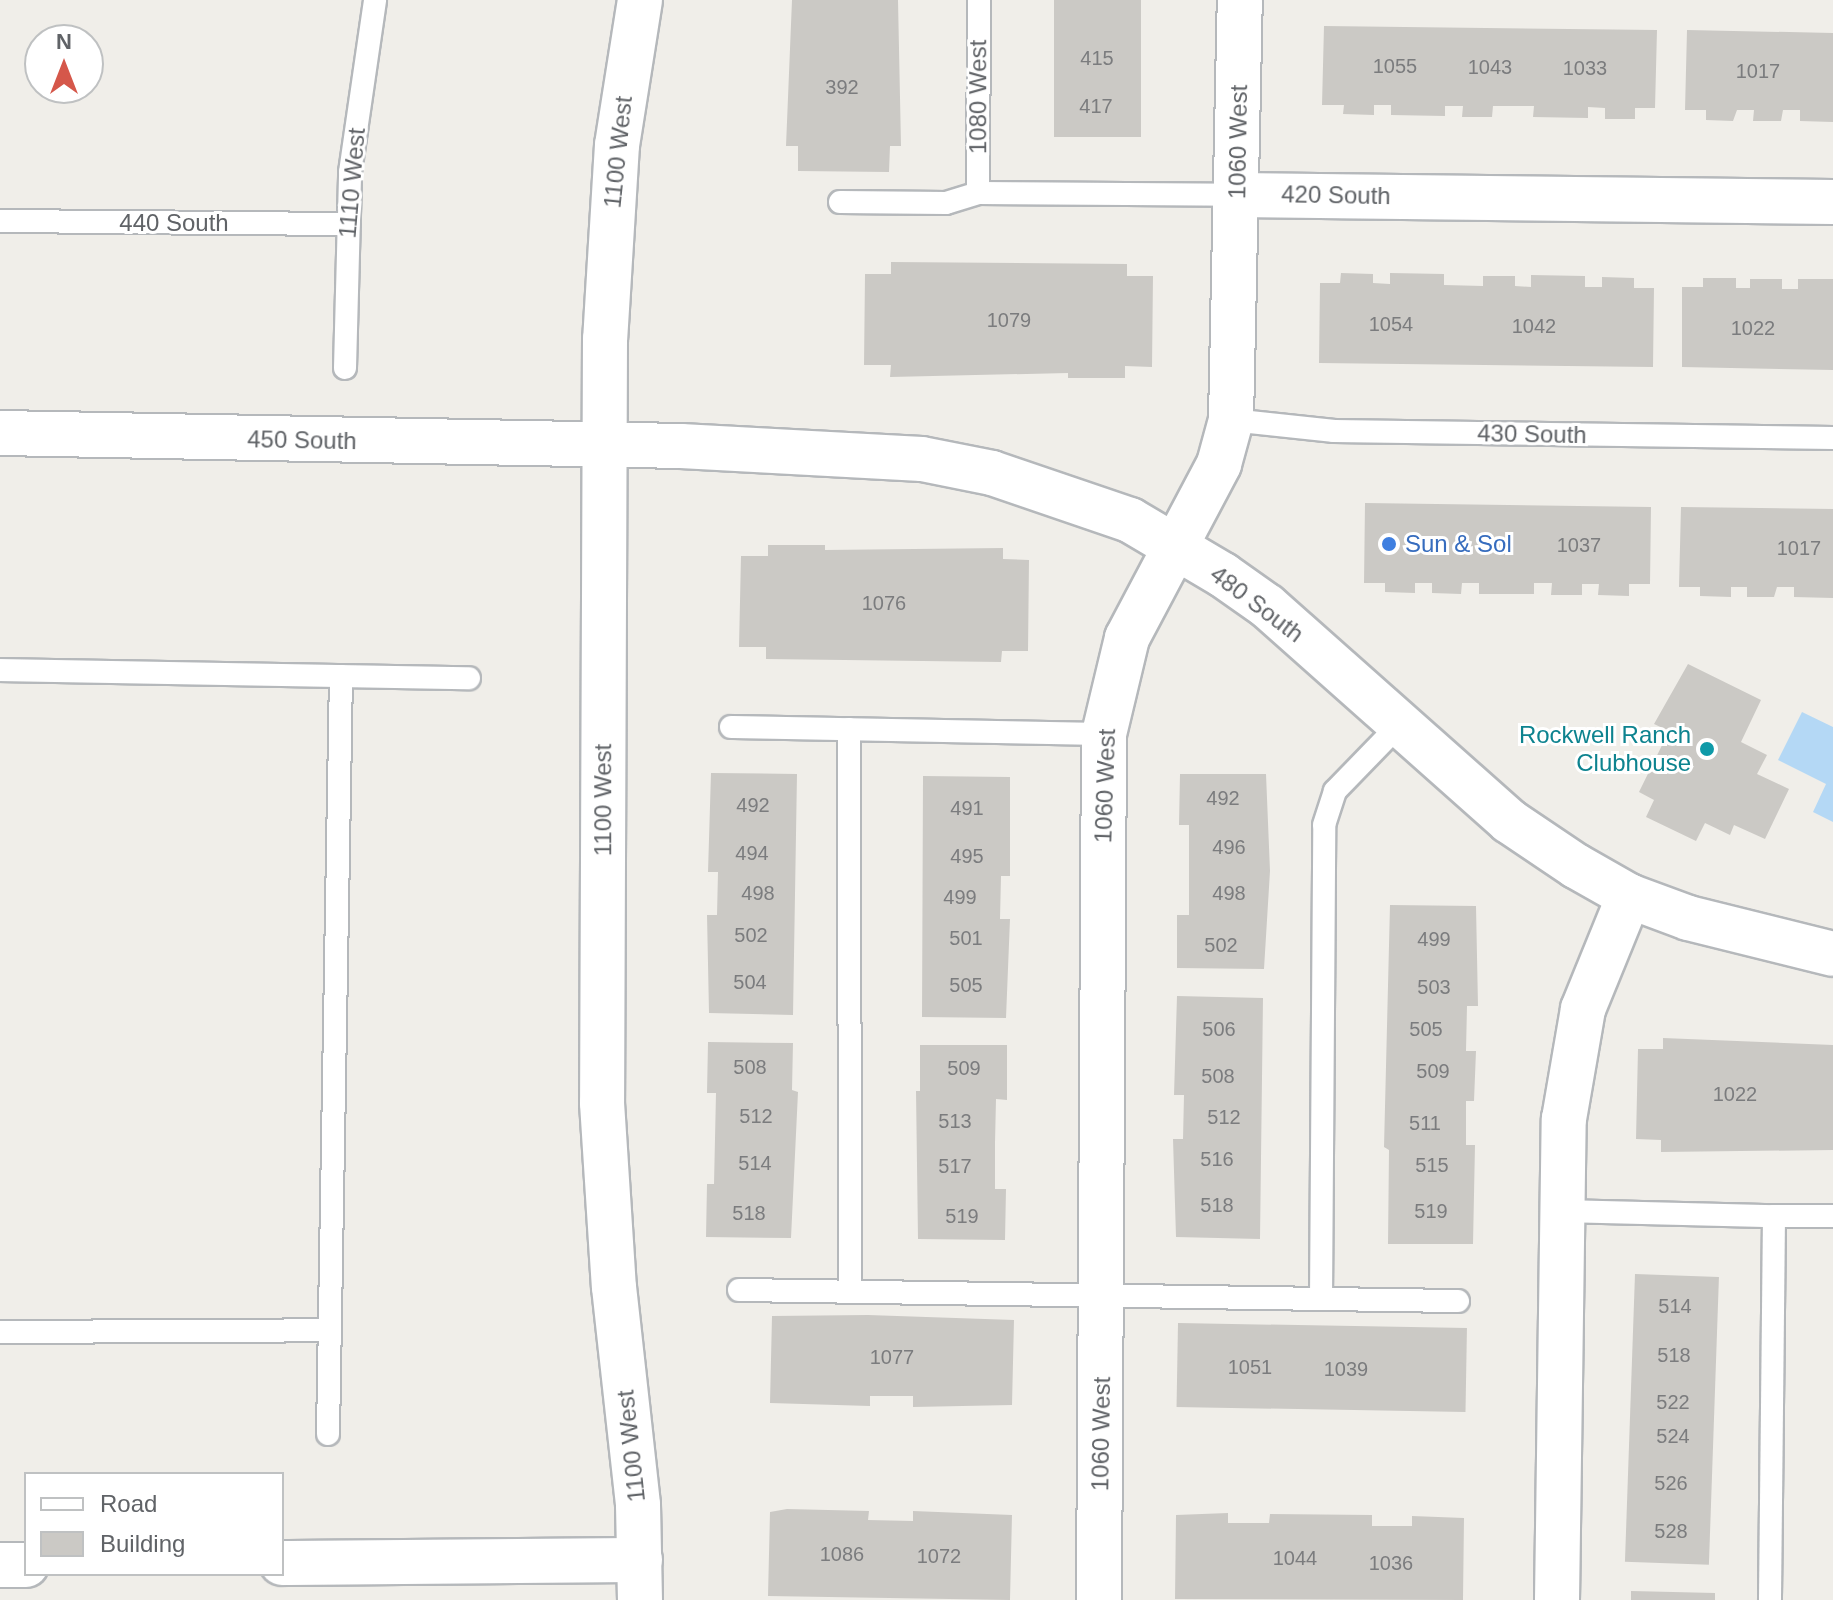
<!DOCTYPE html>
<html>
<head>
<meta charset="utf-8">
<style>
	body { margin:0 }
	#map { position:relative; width:1833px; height:1600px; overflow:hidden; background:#f0eee9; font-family:Helvetica,sans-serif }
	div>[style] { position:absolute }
	.water>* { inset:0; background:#b4d8f5 }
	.building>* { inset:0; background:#cbc9c5; transform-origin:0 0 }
	.roads { filter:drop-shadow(2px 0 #b5b8bb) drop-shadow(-2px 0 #b5b8bb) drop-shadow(0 2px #b5b8bb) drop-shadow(0 -2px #b5b8bb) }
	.lane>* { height:22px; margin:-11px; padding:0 11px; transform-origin:11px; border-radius:11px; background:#fff }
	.street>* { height:44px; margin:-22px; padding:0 22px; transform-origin:22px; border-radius:22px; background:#fff }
	.secondary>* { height:44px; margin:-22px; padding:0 22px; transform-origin:22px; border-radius:22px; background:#fff }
	.dots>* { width:22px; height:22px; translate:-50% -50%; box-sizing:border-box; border:4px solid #fff; border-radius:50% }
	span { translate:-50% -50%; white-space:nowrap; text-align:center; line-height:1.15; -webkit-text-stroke:6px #fff; paint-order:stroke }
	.number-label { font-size:20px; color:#7b7c7e }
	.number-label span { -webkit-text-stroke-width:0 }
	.street-label { font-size:24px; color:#606367 }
	.shop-label { font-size:24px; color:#366cbe }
	.left { translate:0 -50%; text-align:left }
	.culture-label { font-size:24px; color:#0d838f }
	.right { translate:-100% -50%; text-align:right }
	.legend { position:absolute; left:24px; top:1472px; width:260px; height:104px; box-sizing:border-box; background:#fff; border:2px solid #bfc1c2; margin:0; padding:10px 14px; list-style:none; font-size:24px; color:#606367 }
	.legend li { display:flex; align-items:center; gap:16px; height:40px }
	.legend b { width:40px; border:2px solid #bfc1c2 }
	.north { position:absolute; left:24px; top:24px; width:80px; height:80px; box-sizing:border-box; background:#fff; border:2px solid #bfc1c2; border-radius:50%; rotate:0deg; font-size:22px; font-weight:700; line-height:32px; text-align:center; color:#606367 }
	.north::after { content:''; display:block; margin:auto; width:28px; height:36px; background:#d5574a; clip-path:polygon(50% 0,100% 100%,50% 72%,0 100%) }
</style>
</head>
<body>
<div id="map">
	<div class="water">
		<div style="clip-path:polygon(1802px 712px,1833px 727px,1833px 822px,1813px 812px,1826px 784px,1778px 760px)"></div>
	</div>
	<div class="building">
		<div style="clip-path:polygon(792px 0,898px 0,901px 146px,890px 146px,889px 172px,798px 171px,798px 146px,786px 146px)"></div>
		<div style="left:1054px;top:0;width:87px;height:137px"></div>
		<div style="clip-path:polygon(1324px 26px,1657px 30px,1655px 108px,1635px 108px,1635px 119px,1605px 119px,1605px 108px,1588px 107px,1588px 118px,1533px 117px,1534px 106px,1493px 106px,1492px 117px,1462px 117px,1463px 106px,1445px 106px,1445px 116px,1391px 115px,1391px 105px,1374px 105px,1374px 115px,1343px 114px,1344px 105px,1322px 105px)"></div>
		<div style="clip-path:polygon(1687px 30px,1833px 33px,1833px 122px,1800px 121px,1800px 110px,1783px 110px,1781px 121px,1753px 121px,1754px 110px,1737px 110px,1733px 121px,1706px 120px,1706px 110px,1685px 110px)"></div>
		<div style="clip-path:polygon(891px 262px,1127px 264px,1127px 276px,1153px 276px,1152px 367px,1125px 366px,1125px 378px,1068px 378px,1068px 373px,890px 377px,891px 365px,864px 365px,865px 274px,891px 274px)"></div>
		<div style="clip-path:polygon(1341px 273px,1373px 274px,1373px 283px,1390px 284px,1390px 273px,1444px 274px,1444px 285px,1483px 286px,1483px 276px,1515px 276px,1515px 286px,1531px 287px,1531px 275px,1585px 276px,1585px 287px,1602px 287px,1602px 277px,1634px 278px,1634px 288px,1654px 288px,1653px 367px,1319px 363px,1320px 283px,1340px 283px)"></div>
		<div style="clip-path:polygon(1703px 278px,1736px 278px,1736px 288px,1750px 288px,1750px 279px,1782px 279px,1782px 289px,1798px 289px,1798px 279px,1833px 279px,1833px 370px,1682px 367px,1682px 287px,1703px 287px)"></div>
		<div style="clip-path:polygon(1365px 503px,1651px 507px,1650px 584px,1629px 584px,1629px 596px,1598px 595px,1599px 584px,1582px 584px,1582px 595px,1551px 595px,1552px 583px,1534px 583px,1534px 594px,1479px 594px,1479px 583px,1462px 583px,1461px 594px,1432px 593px,1432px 583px,1415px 583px,1415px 593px,1385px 592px,1385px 583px,1364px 583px)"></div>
		<div style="clip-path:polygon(1681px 507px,1833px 509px,1833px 598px,1794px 597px,1794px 587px,1777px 587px,1774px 597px,1747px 597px,1747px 587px,1731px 587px,1731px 597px,1700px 596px,1700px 587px,1679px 587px)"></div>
		<div style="clip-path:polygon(768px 545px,825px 545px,825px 550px,1003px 548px,1003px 559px,1029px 560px,1028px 651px,1002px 651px,1001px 662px,766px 659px,766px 647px,739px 647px,741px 556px,768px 556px)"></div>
		<div style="clip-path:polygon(1688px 664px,1761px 700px,1741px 742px,1767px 755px,1757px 774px,1789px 789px,1765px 839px,1734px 825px,1730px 835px,1705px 823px,1696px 841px,1646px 817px,1654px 800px,1639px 792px,1669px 731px,1654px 724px)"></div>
		<div style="clip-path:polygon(711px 773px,797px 774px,793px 1015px,709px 1013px,707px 915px,717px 915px,718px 872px,708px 872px)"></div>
		<div style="clip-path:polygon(1180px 774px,1266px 774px,1270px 871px,1264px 969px,1177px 968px,1177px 915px,1189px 915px,1189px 825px,1179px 825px)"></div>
		<div style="clip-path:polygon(923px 776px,1010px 777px,1010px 876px,1001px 876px,1000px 919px,1010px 919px,1006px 1018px,922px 1017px)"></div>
		<div style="clip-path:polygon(1390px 905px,1476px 906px,1478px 1006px,1467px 1006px,1466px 1051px,1476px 1051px,1474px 1101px,1466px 1101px,1466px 1145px,1475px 1145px,1473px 1244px,1388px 1244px,1389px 1150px,1384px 1147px)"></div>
		<div style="clip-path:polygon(1177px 996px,1263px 998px,1260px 1239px,1176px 1237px,1173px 1139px,1183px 1139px,1184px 1095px,1174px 1095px)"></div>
		<div style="clip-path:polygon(1663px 1038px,1833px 1045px,1833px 1150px,1661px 1152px,1661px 1140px,1636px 1139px,1638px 1049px,1663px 1049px)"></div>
		<div style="clip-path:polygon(708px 1042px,793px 1043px,792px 1090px,798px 1092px,791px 1238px,706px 1237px,707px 1184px,714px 1184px,716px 1093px,707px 1093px)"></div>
		<div style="clip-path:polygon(920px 1045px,1007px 1045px,1007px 1100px,996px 1099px,995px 1143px,995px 1189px,1006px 1189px,1005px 1240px,918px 1239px,916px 1091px,920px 1091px)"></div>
		<div style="left:1635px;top:1274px;width:84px;height:288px;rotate:2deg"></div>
		<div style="clip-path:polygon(868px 1315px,1014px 1320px,1012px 1405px,913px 1407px,913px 1396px,870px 1396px,870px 1406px,770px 1403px,772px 1316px)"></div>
		<div style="left:1178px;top:1323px;width:289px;height:84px;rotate:1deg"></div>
		<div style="clip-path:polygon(787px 1509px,869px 1511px,868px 1520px,913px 1521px,913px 1511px,1012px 1515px,1010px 1600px,768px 1596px,770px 1512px)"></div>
		<div style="clip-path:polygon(1228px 1513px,1228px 1523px,1269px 1523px,1270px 1514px,1372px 1515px,1372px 1526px,1412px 1526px,1412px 1516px,1464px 1518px,1463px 1600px,1175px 1599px,1176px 1515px)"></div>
		<div style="clip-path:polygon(1631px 1591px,1715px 1593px,1715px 1600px,1631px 1600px)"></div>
	</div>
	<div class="roads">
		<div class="lane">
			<div style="left:978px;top:193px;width:193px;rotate:-89.7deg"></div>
			<div style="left:840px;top:202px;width:106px;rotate:0.5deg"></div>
			<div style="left:946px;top:203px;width:34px;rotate:-17deg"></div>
			<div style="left:978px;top:193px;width:259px;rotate:0.4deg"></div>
			<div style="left:0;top:221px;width:348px;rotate:0.5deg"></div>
			<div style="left:345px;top:368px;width:196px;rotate:-88.5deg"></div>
			<div style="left:350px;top:172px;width:174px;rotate:-81.7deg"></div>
			<div style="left:1231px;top:420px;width:104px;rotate:6.1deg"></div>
			<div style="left:1334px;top:431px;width:499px;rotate:0.8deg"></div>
			<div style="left:0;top:670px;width:469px;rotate:1deg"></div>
			<div style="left:731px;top:727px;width:373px;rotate:1.1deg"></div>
			<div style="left:849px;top:729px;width:562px;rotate:89.9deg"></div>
			<div style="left:1562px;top:1211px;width:212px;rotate:1.4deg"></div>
			<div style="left:1774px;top:1216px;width:384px;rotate:90.6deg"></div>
			<div style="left:1774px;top:1216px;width:59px"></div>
			<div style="left:739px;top:1290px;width:719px;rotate:0.88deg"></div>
			<div style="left:1321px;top:1298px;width:473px;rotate:-89.6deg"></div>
			<div style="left:1324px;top:825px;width:36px;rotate:-72deg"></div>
			<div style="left:1335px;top:791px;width:93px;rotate:-45.9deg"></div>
			<div style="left:0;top:1332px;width:330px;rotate:-0.3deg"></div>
			<div style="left:328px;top:1434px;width:758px;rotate:-89.02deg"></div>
		</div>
		<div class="street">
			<div style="left:1237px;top:195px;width:596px;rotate:0.67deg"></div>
			<div style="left:0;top:433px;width:681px;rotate:1.09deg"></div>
			<div style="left:681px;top:446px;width:241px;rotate:3.1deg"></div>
			<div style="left:922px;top:459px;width:71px;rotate:11.3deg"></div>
			<div style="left:992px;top:473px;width:146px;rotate:18.8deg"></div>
			<div style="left:1130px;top:520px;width:108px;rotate:30.6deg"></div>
			<div style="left:1223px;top:575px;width:54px;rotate:35.2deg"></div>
			<div style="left:1267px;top:606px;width:324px;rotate:41.6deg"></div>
			<div style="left:1509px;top:821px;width:81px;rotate:33.9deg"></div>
			<div style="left:1576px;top:866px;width:61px;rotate:29.5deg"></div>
			<div style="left:1629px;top:896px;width:63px;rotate:20.4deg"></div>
			<div style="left:1688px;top:918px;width:149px;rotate:13.9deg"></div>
			<div style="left:282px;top:1563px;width:358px;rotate:-0.5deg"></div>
			<div style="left:0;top:1565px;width:26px"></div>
			<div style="left:1099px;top:1600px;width:866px;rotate:-89.67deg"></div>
			<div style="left:1104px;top:734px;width:99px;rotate:-76.5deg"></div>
			<div style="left:1127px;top:638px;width:197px;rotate:-62.1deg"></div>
			<div style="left:1219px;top:464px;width:46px;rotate:-74.7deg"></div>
			<div style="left:1231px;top:420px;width:420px;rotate:-88.8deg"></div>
			<div style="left:1557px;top:1600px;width:481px;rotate:-89.2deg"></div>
			<div style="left:1564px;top:1119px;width:112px;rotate:-80.2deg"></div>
			<div style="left:1583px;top:1009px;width:122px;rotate:-67.8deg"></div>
		</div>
		<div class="secondary">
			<div style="left:640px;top:0;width:147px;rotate:99deg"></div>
			<div style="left:617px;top:145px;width:194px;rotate:93.5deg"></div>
			<div style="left:605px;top:339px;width:764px;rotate:90.22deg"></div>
			<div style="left:602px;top:1103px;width:184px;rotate:86.3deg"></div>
			<div style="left:614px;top:1287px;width:219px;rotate:83.7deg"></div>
			<div style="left:638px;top:1505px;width:95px;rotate:88.8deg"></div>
		</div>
	</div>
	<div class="dots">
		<div style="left:1389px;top:544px;background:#3f7fe0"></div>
		<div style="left:1707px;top:749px;background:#0f9aa8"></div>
	</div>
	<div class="number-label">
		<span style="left:1097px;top:58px">415</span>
		<span style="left:1395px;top:66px">1055</span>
		<span style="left:1490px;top:67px">1043</span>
		<span style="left:1585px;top:68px">1033</span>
		<span style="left:1758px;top:71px">1017</span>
		<span style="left:842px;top:87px">392</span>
		<span style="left:1096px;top:106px">417</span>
		<span style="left:1009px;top:320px">1079</span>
		<span style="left:1391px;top:324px">1054</span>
		<span style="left:1534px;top:326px">1042</span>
		<span style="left:1753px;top:328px">1022</span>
		<span style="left:1579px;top:545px">1037</span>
		<span style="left:1799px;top:548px">1017</span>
		<span style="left:884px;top:603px">1076</span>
		<span style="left:1223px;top:798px">492</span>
		<span style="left:753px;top:805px">492</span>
		<span style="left:967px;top:808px">491</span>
		<span style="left:1229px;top:847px">496</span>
		<span style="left:752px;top:853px">494</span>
		<span style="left:967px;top:856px">495</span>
		<span style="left:758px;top:893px">498</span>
		<span style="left:1229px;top:893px">498</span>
		<span style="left:960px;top:897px">499</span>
		<span style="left:751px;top:935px">502</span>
		<span style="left:966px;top:938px">501</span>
		<span style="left:1434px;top:939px">499</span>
		<span style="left:1221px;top:945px">502</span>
		<span style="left:750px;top:982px">504</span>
		<span style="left:966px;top:985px">505</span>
		<span style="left:1434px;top:987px">503</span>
		<span style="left:1219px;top:1029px">506</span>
		<span style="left:1426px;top:1029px">505</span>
		<span style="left:750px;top:1067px">508</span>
		<span style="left:964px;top:1068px">509</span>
		<span style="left:1433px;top:1071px">509</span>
		<span style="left:1218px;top:1076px">508</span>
		<span style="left:1735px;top:1094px">1022</span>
		<span style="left:756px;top:1116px">512</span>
		<span style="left:1224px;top:1117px">512</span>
		<span style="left:955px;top:1121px">513</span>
		<span style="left:1425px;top:1123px">511</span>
		<span style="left:1217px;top:1159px">516</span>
		<span style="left:755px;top:1163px">514</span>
		<span style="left:1432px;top:1165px">515</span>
		<span style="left:955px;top:1166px">517</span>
		<span style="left:1217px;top:1205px">518</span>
		<span style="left:1431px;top:1211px">519</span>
		<span style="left:749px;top:1213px">518</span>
		<span style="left:962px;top:1216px">519</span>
		<span style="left:1675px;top:1306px">514</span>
		<span style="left:1674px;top:1355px">518</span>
		<span style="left:892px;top:1357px">1077</span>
		<span style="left:1250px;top:1367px">1051</span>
		<span style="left:1346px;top:1369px">1039</span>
		<span style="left:1673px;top:1402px">522</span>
		<span style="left:1673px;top:1436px">524</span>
		<span style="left:1671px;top:1483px">526</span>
		<span style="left:1671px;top:1531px">528</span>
		<span style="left:842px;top:1554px">1086</span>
		<span style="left:939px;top:1556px">1072</span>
		<span style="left:1295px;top:1558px">1044</span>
		<span style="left:1391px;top:1563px">1036</span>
	</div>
	<div class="street-label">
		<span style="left:978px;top:97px;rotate:-90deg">1080 West</span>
		<span style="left:1238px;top:142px;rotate:-89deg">1060 West</span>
		<span style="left:618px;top:152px;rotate:-84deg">1100 West</span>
		<span style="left:352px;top:183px;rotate:-85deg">1110 West</span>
		<span style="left:1336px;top:195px;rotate:1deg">420 South</span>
		<span style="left:174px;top:223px">440 South</span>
		<span style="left:1532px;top:434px;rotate:1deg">430 South</span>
		<span style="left:302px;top:440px;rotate:1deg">450 South</span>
		<span style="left:1257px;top:604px;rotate:37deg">480 South</span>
		<span style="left:1105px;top:786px;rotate:-88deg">1060 West</span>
		<span style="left:603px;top:800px;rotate:-90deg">1100 West</span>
		<span style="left:1101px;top:1434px;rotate:-89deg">1060 West</span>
		<span style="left:631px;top:1446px;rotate:-96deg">1100 West</span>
	</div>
	<div class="shop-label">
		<span class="left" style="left:1405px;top:544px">Sun &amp; Sol</span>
	</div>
	<div class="culture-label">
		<span class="right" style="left:1691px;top:749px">Rockwell Ranch<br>Clubhouse</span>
	</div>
	<ul class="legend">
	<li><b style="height:10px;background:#fff"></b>Road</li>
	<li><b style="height:22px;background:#cbc9c5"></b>Building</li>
	</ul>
	<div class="north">N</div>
</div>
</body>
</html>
